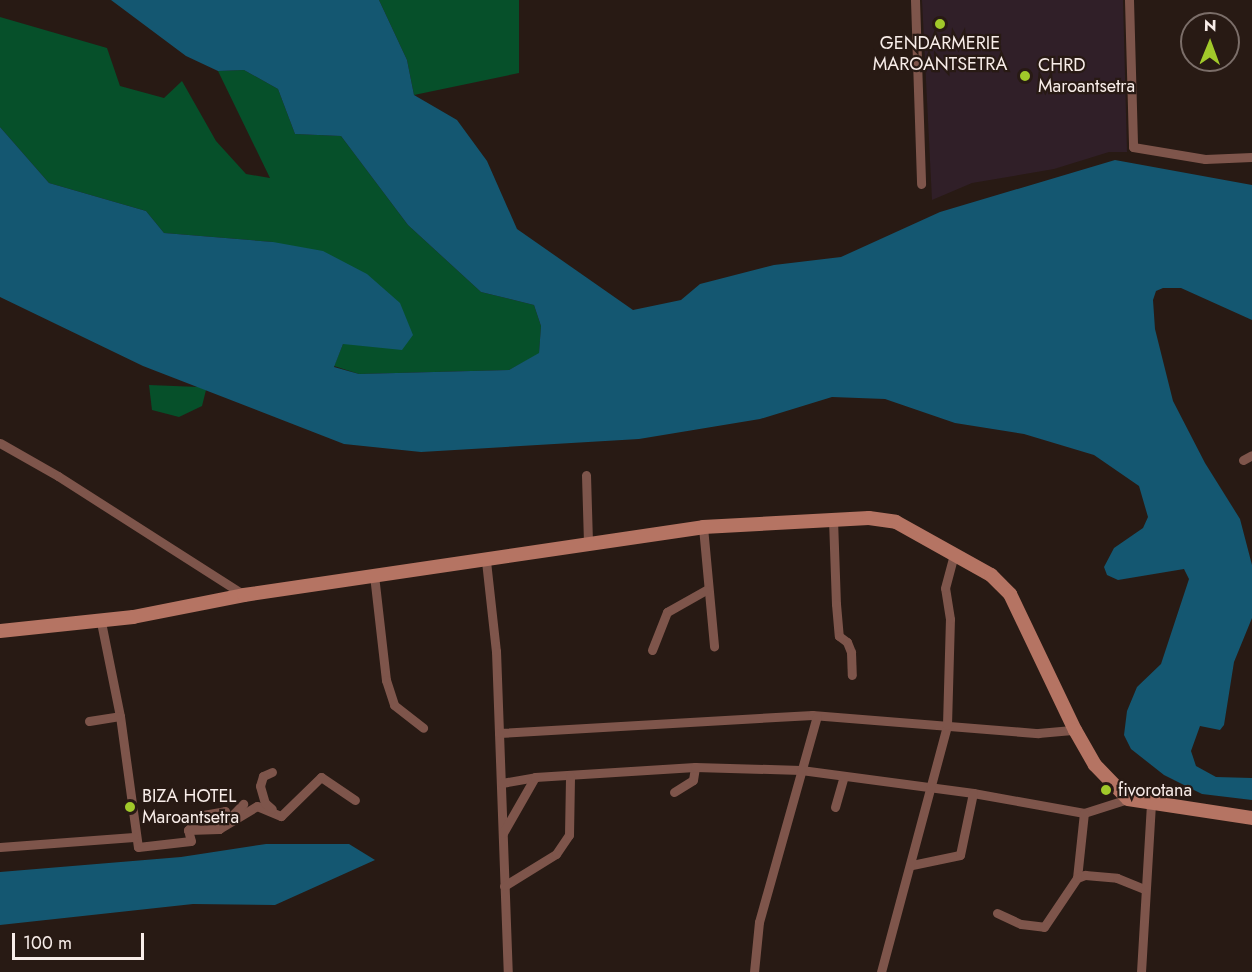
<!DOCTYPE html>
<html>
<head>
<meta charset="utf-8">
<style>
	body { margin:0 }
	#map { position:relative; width:1252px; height:972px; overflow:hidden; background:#281a14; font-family:Jost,sans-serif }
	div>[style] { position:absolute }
	.medical>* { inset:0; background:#301f28 }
	.green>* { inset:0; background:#06502a }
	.water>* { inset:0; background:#145771 }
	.street>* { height:9px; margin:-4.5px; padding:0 4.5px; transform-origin:4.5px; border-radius:4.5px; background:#7e554b }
	.secondary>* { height:14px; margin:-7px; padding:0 7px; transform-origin:7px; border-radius:7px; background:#b57463 }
	.dots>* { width:16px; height:16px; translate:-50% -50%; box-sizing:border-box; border:3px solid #281a14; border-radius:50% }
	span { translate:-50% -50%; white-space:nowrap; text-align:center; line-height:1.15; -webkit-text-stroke:4.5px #281a14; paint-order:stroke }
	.poi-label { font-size:18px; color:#f8ede9 }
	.left { translate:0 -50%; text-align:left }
	.north { position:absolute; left:1180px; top:12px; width:60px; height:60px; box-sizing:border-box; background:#281a14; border:2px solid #7b6e69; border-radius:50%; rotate:1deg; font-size:16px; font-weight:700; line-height:24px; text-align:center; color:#f8ede9 }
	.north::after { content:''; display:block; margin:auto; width:21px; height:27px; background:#a1c92a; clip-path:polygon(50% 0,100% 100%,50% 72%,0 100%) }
	.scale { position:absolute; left:12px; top:933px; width:132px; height:27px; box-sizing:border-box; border:3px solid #f8ede9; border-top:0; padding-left:8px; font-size:18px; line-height:21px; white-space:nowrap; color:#f8ede9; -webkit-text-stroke:4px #281a14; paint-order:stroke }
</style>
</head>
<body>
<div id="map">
	<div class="medical">
		<div style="clip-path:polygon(922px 0,1123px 0,1127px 152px,1109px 152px,1054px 169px,972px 183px,932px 200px)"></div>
	</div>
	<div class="green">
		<div style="clip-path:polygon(379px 0,519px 0,519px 73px,414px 95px,407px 60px)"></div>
		<div style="clip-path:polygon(0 17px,107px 48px,120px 86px,164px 98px,182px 81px,216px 141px,246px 174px,270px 178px,218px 71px,244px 70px,278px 89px,295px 134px,341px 136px,408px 225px,481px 292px,534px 305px,541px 326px,539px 354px,509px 370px,359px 374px,334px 366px,343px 344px,273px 242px,164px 233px,146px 211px,49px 183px,0 127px)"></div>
		<div style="clip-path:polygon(149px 385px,199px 387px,206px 390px,202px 406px,179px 417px,152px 410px)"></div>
	</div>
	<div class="water">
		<div style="clip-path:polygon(111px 0,379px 0,407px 60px,414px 95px,457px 120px,487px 161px,517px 229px,633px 310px,681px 300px,700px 284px,774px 265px,841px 257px,940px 212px,1115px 160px,1252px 185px,1252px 320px,1181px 288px,1163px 288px,1156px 291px,1153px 300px,1155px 329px,1173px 401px,1205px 463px,1240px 519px,1252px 565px,1252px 618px,1234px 662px,1224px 725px,1220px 730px,1200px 726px,1191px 751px,1196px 766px,1216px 777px,1252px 778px,1252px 800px,1202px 794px,1164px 775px,1131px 749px,1124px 735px,1127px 711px,1137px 687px,1161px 664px,1189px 579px,1184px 569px,1118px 580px,1107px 575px,1104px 567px,1114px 548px,1143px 528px,1148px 517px,1139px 486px,1094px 455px,1024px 434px,955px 423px,885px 399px,832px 397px,760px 419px,639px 439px,421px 452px,344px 444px,143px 366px,0 297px,0 127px,49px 183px,146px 211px,164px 233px,273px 242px,323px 251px,367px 274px,400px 303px,413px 335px,402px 350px,343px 344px,334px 367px,359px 374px,509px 370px,539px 353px,541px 326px,534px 305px,481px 292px,408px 225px,341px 136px,295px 134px,278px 89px,244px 70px,218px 71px,186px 56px)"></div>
		<div style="clip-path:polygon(266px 844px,349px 844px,375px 860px,275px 905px,193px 904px,0 925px,0 872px,181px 857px)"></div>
	</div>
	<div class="street">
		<div style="left:915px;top:0;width:184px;rotate:88.1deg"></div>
		<div style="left:1129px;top:0;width:147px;rotate:88.4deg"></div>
		<div style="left:1133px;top:147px;width:73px;rotate:9.5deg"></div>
		<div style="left:1205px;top:159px;width:47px;rotate:-2.4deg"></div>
		<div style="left:0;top:443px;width:67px;rotate:29.6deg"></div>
		<div style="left:58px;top:476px;width:221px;rotate:32.6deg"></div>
		<div style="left:1243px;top:460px;width:10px;rotate:-29deg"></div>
		<div style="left:586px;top:475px;width:68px;rotate:88.3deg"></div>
		<div style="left:833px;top:519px;width:85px;rotate:88deg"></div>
		<div style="left:836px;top:604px;width:32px;rotate:85deg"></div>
		<div style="left:839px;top:636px;width:10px;rotate:37deg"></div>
		<div style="left:847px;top:642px;width:11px;rotate:68deg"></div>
		<div style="left:851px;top:652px;width:23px;rotate:88deg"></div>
		<div style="left:703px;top:527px;width:120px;rotate:84.7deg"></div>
		<div style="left:486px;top:561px;width:91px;rotate:83.7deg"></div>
		<div style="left:496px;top:651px;width:321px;rotate:87.9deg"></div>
		<div style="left:374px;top:575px;width:106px;rotate:83.5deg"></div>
		<div style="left:386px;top:680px;width:26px;rotate:72deg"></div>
		<div style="left:394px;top:705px;width:37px;rotate:38deg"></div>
		<div style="left:101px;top:622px;width:96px;rotate:78.6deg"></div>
		<div style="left:120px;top:716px;width:132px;rotate:82.2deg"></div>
		<div style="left:138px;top:847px;width:53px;rotate:-6.5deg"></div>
		<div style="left:191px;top:841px;width:11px;rotate:-105deg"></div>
		<div style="left:188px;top:830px;width:21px;rotate:-45deg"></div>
		<div style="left:203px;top:815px;width:22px;rotate:-10deg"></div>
		<div style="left:225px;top:811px;width:19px;rotate:108deg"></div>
		<div style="left:219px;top:829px;width:44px;rotate:-31.2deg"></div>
		<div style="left:257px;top:806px;width:26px;rotate:23deg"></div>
		<div style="left:281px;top:816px;width:56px;rotate:-44.3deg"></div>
		<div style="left:321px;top:777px;width:41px;rotate:34.1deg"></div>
		<div style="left:652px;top:650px;width:41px;rotate:-68.5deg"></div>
		<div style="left:667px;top:612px;width:45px;rotate:-29.4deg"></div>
		<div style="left:89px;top:721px;width:31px;rotate:-9deg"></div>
		<div style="left:499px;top:733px;width:314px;rotate:-3.3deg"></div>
		<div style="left:812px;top:715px;width:227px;rotate:4.6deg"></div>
		<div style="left:1038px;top:733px;width:37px;rotate:-5deg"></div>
		<div style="left:272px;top:772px;width:10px;rotate:156deg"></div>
		<div style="left:263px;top:776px;width:10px;rotate:107deg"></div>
		<div style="left:260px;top:786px;width:18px;rotate:74deg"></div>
		<div style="left:265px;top:803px;width:9px;rotate:41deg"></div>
		<div style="left:502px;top:783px;width:34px;rotate:-10deg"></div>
		<div style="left:674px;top:792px;width:22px;rotate:-32deg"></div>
		<div style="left:693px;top:780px;width:13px;rotate:-81deg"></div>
		<div style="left:835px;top:807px;width:32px;rotate:-74deg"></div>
		<div style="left:188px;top:830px;width:31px;rotate:-2deg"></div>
		<div style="left:219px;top:829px;width:35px;rotate:-46deg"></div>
		<div style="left:503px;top:833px;width:64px;rotate:-60.3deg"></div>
		<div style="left:535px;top:777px;width:160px;rotate:-3.6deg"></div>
		<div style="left:695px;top:767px;width:106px;rotate:1.6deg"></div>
		<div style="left:801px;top:770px;width:174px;rotate:7.6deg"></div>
		<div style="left:973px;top:793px;width:113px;rotate:10.2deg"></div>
		<div style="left:1084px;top:813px;width:46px;rotate:-17.7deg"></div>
		<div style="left:0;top:847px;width:134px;rotate:-4.3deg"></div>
		<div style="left:912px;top:865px;width:49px;rotate:-11.8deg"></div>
		<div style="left:960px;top:855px;width:63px;rotate:-78.2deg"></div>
		<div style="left:1077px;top:878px;width:65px;rotate:-83.9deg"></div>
		<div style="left:504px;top:886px;width:61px;rotate:-31.6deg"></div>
		<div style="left:556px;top:854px;width:23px;rotate:-56deg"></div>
		<div style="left:569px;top:835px;width:59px;rotate:-89deg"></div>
		<div style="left:997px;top:913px;width:26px;rotate:25deg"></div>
		<div style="left:1021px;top:924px;width:23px;rotate:7deg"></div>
		<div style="left:1044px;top:927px;width:59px;rotate:-56deg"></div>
		<div style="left:1077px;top:878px;width:9px;rotate:-21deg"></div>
		<div style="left:1085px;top:875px;width:32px;rotate:5deg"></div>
		<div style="left:1117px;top:878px;width:29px;rotate:22deg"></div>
		<div style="left:754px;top:972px;width:50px;rotate:-84.3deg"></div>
		<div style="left:759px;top:922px;width:214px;rotate:-74.3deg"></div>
		<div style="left:881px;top:972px;width:256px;rotate:-75deg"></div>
		<div style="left:947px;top:725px;width:106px;rotate:-88.4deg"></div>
		<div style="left:950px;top:619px;width:31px;rotate:-99deg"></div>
		<div style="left:945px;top:588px;width:35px;rotate:-75deg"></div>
		<div style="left:1141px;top:972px;width:167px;rotate:-86.6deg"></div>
	</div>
	<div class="secondary">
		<div style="left:0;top:631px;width:134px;rotate:-6deg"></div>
		<div style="left:133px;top:617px;width:113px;rotate:-11.2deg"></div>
		<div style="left:244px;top:595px;width:464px;rotate:-8.4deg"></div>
		<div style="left:703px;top:527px;width:166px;rotate:-3.1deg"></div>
		<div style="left:869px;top:518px;width:27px;rotate:8deg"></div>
		<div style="left:896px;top:522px;width:109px;rotate:29.2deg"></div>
		<div style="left:991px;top:575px;width:27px;rotate:45deg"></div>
		<div style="left:1010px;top:594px;width:151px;rotate:64.5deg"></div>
		<div style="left:1075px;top:730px;width:40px;rotate:60.3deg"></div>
		<div style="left:1095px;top:765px;width:47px;rotate:45.9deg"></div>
		<div style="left:1128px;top:799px;width:125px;rotate:8.7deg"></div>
	</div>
	<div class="dots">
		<div style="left:940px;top:24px;background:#a1c92a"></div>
		<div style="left:1025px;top:76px;background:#a1c92a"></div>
		<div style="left:1106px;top:790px;background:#a1c92a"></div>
		<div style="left:130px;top:807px;background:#a1c92a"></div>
	</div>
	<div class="poi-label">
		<span style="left:940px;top:54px">GENDARMERIE<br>MAROANTSETRA</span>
		<span class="left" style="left:1038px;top:76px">CHRD<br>Maroantsetra</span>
		<span class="left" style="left:1118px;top:790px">fivorotana</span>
		<span class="left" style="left:142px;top:807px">BIZA HOTEL<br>Maroantsetra</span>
	</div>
	<div class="north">N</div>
	<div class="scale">100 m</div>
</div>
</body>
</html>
